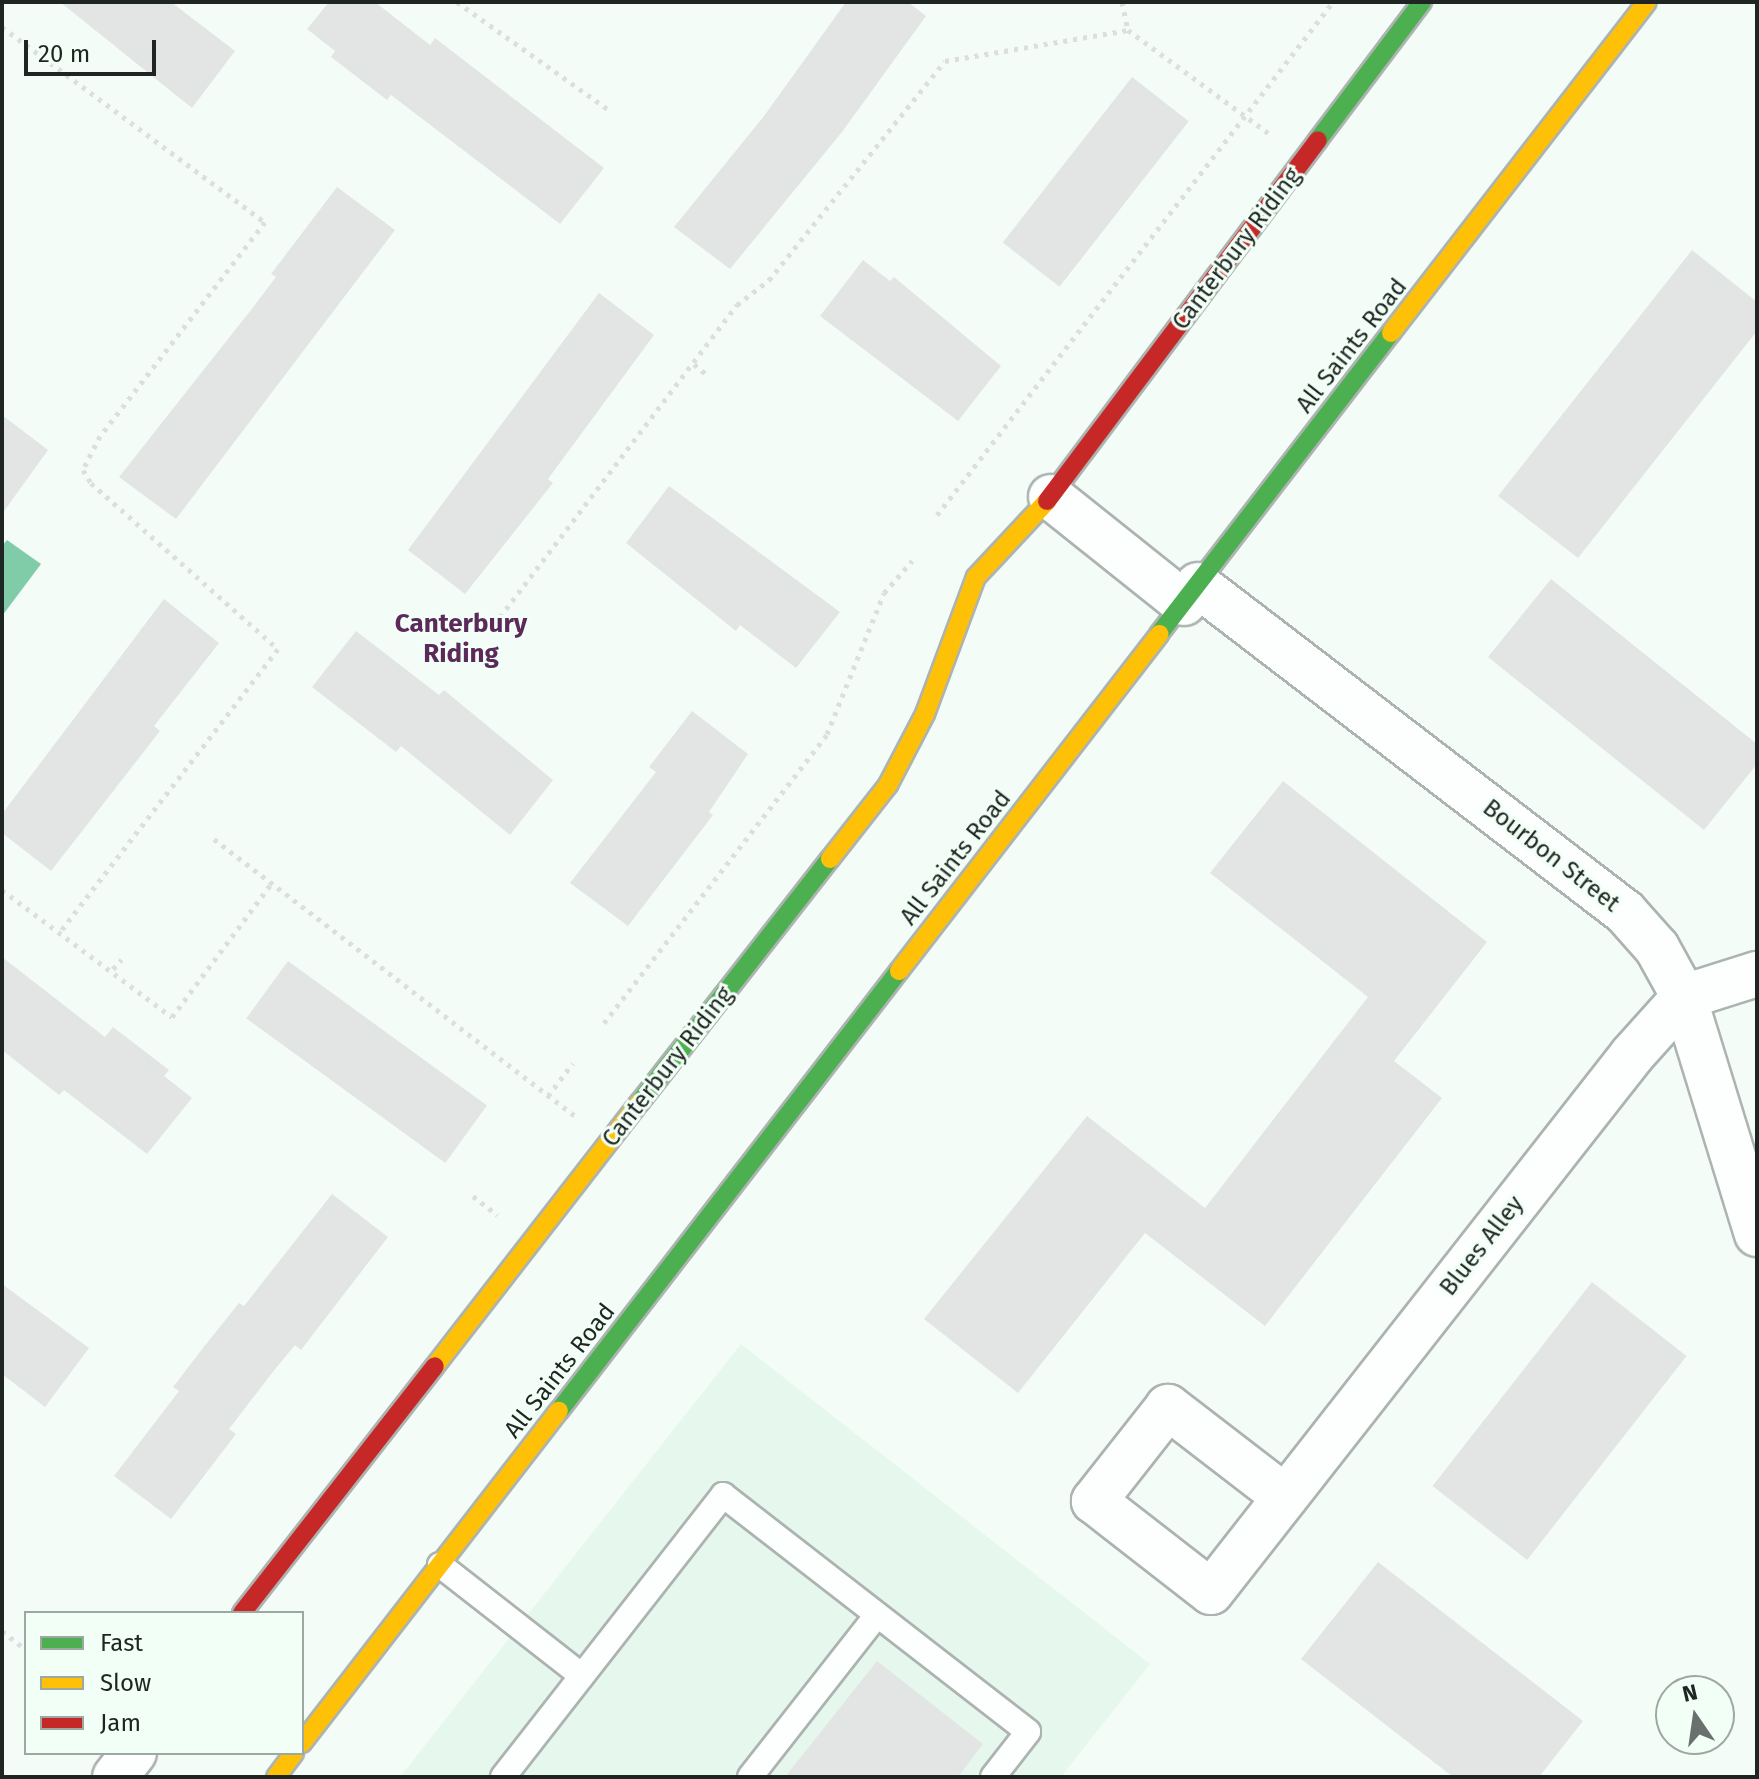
<!DOCTYPE html>
<html>
<head>
<meta charset="utf-8">
<style>
	body { margin:0 }
	#map { position:relative; width:1759px; height:1779px; overflow:hidden; background:#f4fcf8; font-family:"Fira Sans",sans-serif }
	div>[style] { position:absolute }
	.built>* { inset:0; background:#e6f7ed }
	.water>* { inset:0; background:#80cba8 }
	.building>* { inset:0; background:#e3e5e5; transform-origin:0 0 }
	.path>* { height:5px; margin-top:-2.5px; transform-origin:0; background:repeating-linear-gradient(90deg,#dddfde 0 4px,transparent 0 10px) }
	.roads { filter:drop-shadow(2px 0 #acb3b0) drop-shadow(-2px 0 #acb3b0) drop-shadow(0 2px #acb3b0) drop-shadow(0 -2px #acb3b0) }
	.lane>* { height:24px; margin:-12px; padding:0 12px; transform-origin:12px; border-radius:12px; background:#fdfffe }
	.street>* { height:44px; margin:-22px; padding:0 22px; transform-origin:22px; border-radius:22px; background:#fdfffe }
	.fast>* { height:18px; margin:-9px; padding:0 9px; transform-origin:9px; border-radius:9px; background:#4caf50 }
	.slow>* { height:18px; margin:-9px; padding:0 9px; transform-origin:9px; border-radius:9px; background:#ffc107 }
	.jam>* { height:18px; margin:-9px; padding:0 9px; transform-origin:9px; border-radius:9px; background:#c62828 }
	span { translate:-50% -50%; white-space:nowrap; text-align:center; line-height:1.15; -webkit-text-stroke:6px #f1fff7; paint-order:stroke }
	.street-label { font-size:24px; color:#1f2522 }
	.neighbourhood-label { font-size:26px; color:#5c2a5a; font-weight:700 }
	.frame { position:absolute; inset:0; border:4px solid #1f2522; pointer-events:none }
	.legend { position:absolute; left:24px; top:1611px; width:280px; height:144px; box-sizing:border-box; background:#f1fff7; border:2px solid #9da8a2; margin:0; padding:10px 14px; list-style:none; font-size:24px; color:#1f2522 }
	.legend li { display:flex; align-items:center; gap:16px; height:40px }
	.legend b { width:40px; border:2px solid #9da8a2 }
	.north { position:absolute; left:1655px; top:1675px; width:80px; height:80px; box-sizing:border-box; background:#f1fff7; border:2px solid #9da8a2; border-radius:50%; rotate:347deg; font-size:22px; font-weight:700; line-height:32px; text-align:center; color:#1f2522 }
	.north::after { content:''; display:block; margin:auto; width:28px; height:36px; background:#6a706d; clip-path:polygon(50% 0,100% 100%,50% 72%,0 100%) }
	.scale { position:absolute; left:24px; top:40px; width:132px; height:36px; box-sizing:border-box; border:4px solid #1f2522; border-top:0; padding-left:10px; font-size:24px; line-height:28px; white-space:nowrap; color:#1f2522; -webkit-text-stroke:6px #f1fff7; paint-order:stroke }
</style>
</head>
<body>
<div id="map">
	<div class="built">
		<div style="clip-path:polygon(741px 1344px,1150px 1664px,1061px 1777px,400px 1777px)"></div>
	</div>
	<div class="water">
		<div style="clip-path:polygon(7px 540px,41px 564px,2px 616px,2px 546px)"></div>
	</div>
	<div class="building">
		<div style="clip-path:polygon(60px 2px,171px 2px,235px 51px,192px 108px)"></div>
		<div style="clip-path:polygon(329px 2px,375px 2px,430px 45px,435px 38px,604px 168px,560px 224px,391px 95px,387px 100px,331px 57px,335px 51px,307px 29px)"></div>
		<div style="clip-path:polygon(846px 2px,908px 2px,926px 16px,842px 132px,730px 269px,674px 227px,764px 116px)"></div>
		<div style="left:1132px;top:77px;width:72px;height:210px;rotate:38deg"></div>
		<div style="clip-path:polygon(337px 187px,395px 230px,176px 519px,119px 477px,254px 306px,276px 277px,271px 274px)"></div>
		<div style="clip-path:polygon(1692px 250px,1757px 302px,1757px 331px,1578px 558px,1498px 496px)"></div>
		<div style="clip-path:polygon(863px 260px,890px 281px,894px 277px,1001px 366px,958px 421px,820px 316px)"></div>
		<div style="clip-path:polygon(599px 293px,654px 335px,548px 479px,553px 483px,465px 594px,408px 550px)"></div>
		<div style="clip-path:polygon(2px 415px,48px 450px,2px 514px)"></div>
		<div style="clip-path:polygon(669px 486px,840px 612px,796px 668px,740px 625px,736px 631px,626px 543px)"></div>
		<div style="clip-path:polygon(1551px 579px,1757px 744px,1757px 764px,1704px 830px,1488px 657px)"></div>
		<div style="clip-path:polygon(164px 599px,219px 643px,154px 726px,160px 731px,51px 871px,2px 833px,2px 814px)"></div>
		<div style="clip-path:polygon(356px 631px,439px 695px,444px 690px,553px 780px,510px 835px,401px 746px,396px 752px,312px 687px)"></div>
		<div style="clip-path:polygon(692px 711px,748px 754px,709px 812px,713px 815px,628px 926px,570px 883px,656px 772px,649px 767px)"></div>
		<div style="clip-path:polygon(1283px 781px,1487px 942px,1394px 1061px,1442px 1098px,1265px 1326px,1145px 1233px,1018px 1393px,924px 1319px,1087px 1116px,1205px 1208px,1368px 997px,1210px 873px)"></div>
		<div style="clip-path:polygon(2px 957px,105px 1037px,113px 1027px,169px 1070px,164px 1076px,192px 1098px,147px 1154px,64px 1090px,59px 1095px,2px 1050px)"></div>
		<div style="left:288px;top:961px;width:246px;height:71px;rotate:36deg"></div>
		<div style="clip-path:polygon(332px 1194px,388px 1237px,301px 1350px,295px 1345px,272px 1373px,229px 1429px,236px 1434px,171px 1519px,114px 1476px,179px 1391px,173px 1387px,203px 1348px,239px 1303px,244px 1306px)"></div>
		<div style="left:1592px;top:1282px;width:120px;height:259px;rotate:38deg"></div>
		<div style="clip-path:polygon(2px 1284px,89px 1348px,45px 1407px,2px 1374px)"></div>
		<div style="clip-path:polygon(1378px 1562px,1583px 1721px,1539px 1777px,1453px 1777px,1301px 1659px)"></div>
		<div style="clip-path:polygon(877px 1661px,983px 1744px,958px 1777px,785px 1777px)"></div>
	</div>
	<div class="path">
		<div style="left:457px;top:2px;width:190px;rotate:35.4deg"></div>
		<div style="left:1122px;top:2px;width:29px;rotate:78deg"></div>
		<div style="left:1128px;top:30px;width:174px;rotate:36.3deg"></div>
		<div style="left:2px;top:27px;width:327px;rotate:36.6deg"></div>
		<div style="left:265px;top:222px;width:270px;rotate:127.6deg"></div>
		<div style="left:100px;top:436px;width:38px;rotate:117deg"></div>
		<div style="left:83px;top:470px;width:15px;rotate:58deg"></div>
		<div style="left:91px;top:483px;width:250px;rotate:41.6deg"></div>
		<div style="left:278px;top:649px;width:357px;rotate:127.6deg"></div>
		<div style="left:694px;top:364px;width:16px;rotate:40deg"></div>
		<div style="left:937px;top:515px;width:648px;rotate:-52.33deg"></div>
		<div style="left:500px;top:617px;width:392px;rotate:-52.8deg"></div>
		<div style="left:737px;top:305px;width:41px;rotate:-38deg"></div>
		<div style="left:769px;top:280px;width:281px;rotate:-51.2deg"></div>
		<div style="left:945px;top:61px;width:186px;rotate:-9.6deg"></div>
		<div style="left:214px;top:839px;width:456px;rotate:37.5deg"></div>
		<div style="left:2px;top:890px;width:212px;rotate:36.8deg"></div>
		<div style="left:172px;top:1017px;width:167px;rotate:-53.3deg"></div>
		<div style="left:113px;top:969px;width:13px;rotate:-48deg"></div>
		<div style="left:604px;top:1023px;width:365px;rotate:-52.3deg"></div>
		<div style="left:827px;top:734px;width:152px;rotate:-68deg"></div>
		<div style="left:884px;top:593px;width:43px;rotate:-48.8deg"></div>
		<div style="left:548px;top:1096px;width:41px;rotate:-52.9deg"></div>
		<div style="left:473px;top:1196px;width:31px;rotate:38deg"></div>
		<div style="left:2px;top:1631px;width:31px;rotate:38deg"></div>
	</div>
	<div class="roads">
		<div class="lane">
			<div style="left:440px;top:1565px;width:180px;rotate:38deg"></div>
			<div style="left:503px;top:1777px;width:358px;rotate:-52deg"></div>
			<div style="left:723px;top:1495px;width:386px;rotate:37.8deg"></div>
			<div style="left:1028px;top:1732px;width:57px;rotate:127.9deg"></div>
			<div style="left:750px;top:1777px;width:206px;rotate:-51.9deg"></div>
		</div>
		<div class="street">
			<div style="left:1051px;top:497px;width:170px;rotate:38.6deg"></div>
			<div style="left:1198px;top:585px;width:538px;rotate:37.45deg"></div>
			<div style="left:1625px;top:912px;width:48px;rotate:48.4deg"></div>
			<div style="left:1657px;top:948px;width:56px;rotate:61.1deg"></div>
			<div style="left:1684px;top:997px;width:248px;rotate:72.9deg"></div>
			<div style="left:1285px;top:1497px;width:148px;rotate:-142.4deg"></div>
			<div style="left:1168px;top:1407px;width:120px;rotate:128.2deg"></div>
			<div style="left:1094px;top:1501px;width:148px;rotate:37.9deg"></div>
			<div style="left:1211px;top:1592px;width:682px;rotate:-51.9deg"></div>
			<div style="left:1632px;top:1055px;width:78px;rotate:-48.1deg"></div>
			<div style="left:1684px;top:997px;width:77px;rotate:-17.5deg"></div>
			<div style="left:115px;top:1777px;width:31px;rotate:-52deg"></div>
		</div>
		<div class="fast">
			<div style="left:1318px;top:140px;width:173px;rotate:-53deg"></div>
			<div style="left:1159px;top:634px;width:380px;rotate:-52.4deg"></div>
			<div style="left:640px;top:1102px;width:308px;rotate:-52deg"></div>
			<div style="left:559px;top:1411px;width:556px;rotate:-52.31deg"></div>
		</div>
		<div class="slow">
			<div style="left:1391px;top:333px;width:418px;rotate:-52.3deg"></div>
			<div style="left:830px;top:859px;width:94px;rotate:-51.9deg"></div>
			<div style="left:888px;top:785px;width:80px;rotate:-62.5deg"></div>
			<div style="left:925px;top:714px;width:146px;rotate:-69.6deg"></div>
			<div style="left:976px;top:577px;width:104px;rotate:-46.9deg"></div>
			<div style="left:899px;top:971px;width:426px;rotate:-52.3deg"></div>
			<div style="left:435px;top:1366px;width:334px;rotate:-52.2deg"></div>
			<div style="left:302px;top:1743px;width:420px;rotate:-52.3deg"></div>
			<div style="left:276px;top:1777px;width:30px;rotate:-53deg"></div>
		</div>
		<div class="jam">
			<div style="left:1047px;top:501px;width:451px;rotate:-53.1deg"></div>
			<div style="left:242px;top:1613px;width:313px;rotate:-52deg"></div>
		</div>
	</div>
	<div class="street-label">
		<span style="left:1237px;top:249px;rotate:-53deg">Canterbury Riding</span>
		<span style="left:1352px;top:346px;rotate:-52deg">All Saints Road</span>
		<span style="left:1551px;top:856px;rotate:38deg">Bourbon Street</span>
		<span style="left:956px;top:858px;rotate:-52deg">All Saints Road</span>
		<span style="left:668px;top:1067px;rotate:-52deg">Canterbury Riding</span>
		<span style="left:1482px;top:1246px;rotate:-52deg">Blues Alley</span>
		<span style="left:560px;top:1371px;rotate:-52deg">All Saints Road</span>
	</div>
	<div class="neighbourhood-label">
		<span style="left:461px;top:639px">Canterbury<br>Riding</span>
	</div>
	<div class="frame"></div>
	<ul class="legend">
	<li><b style="height:10px;background:#4caf50"></b>Fast</li>
	<li><b style="height:10px;background:#ffc107"></b>Slow</li>
	<li><b style="height:10px;background:#c62828"></b>Jam</li>
	</ul>
	<div class="north">N</div>
	<div class="scale">20 m</div>
</div>
</body>
</html>
